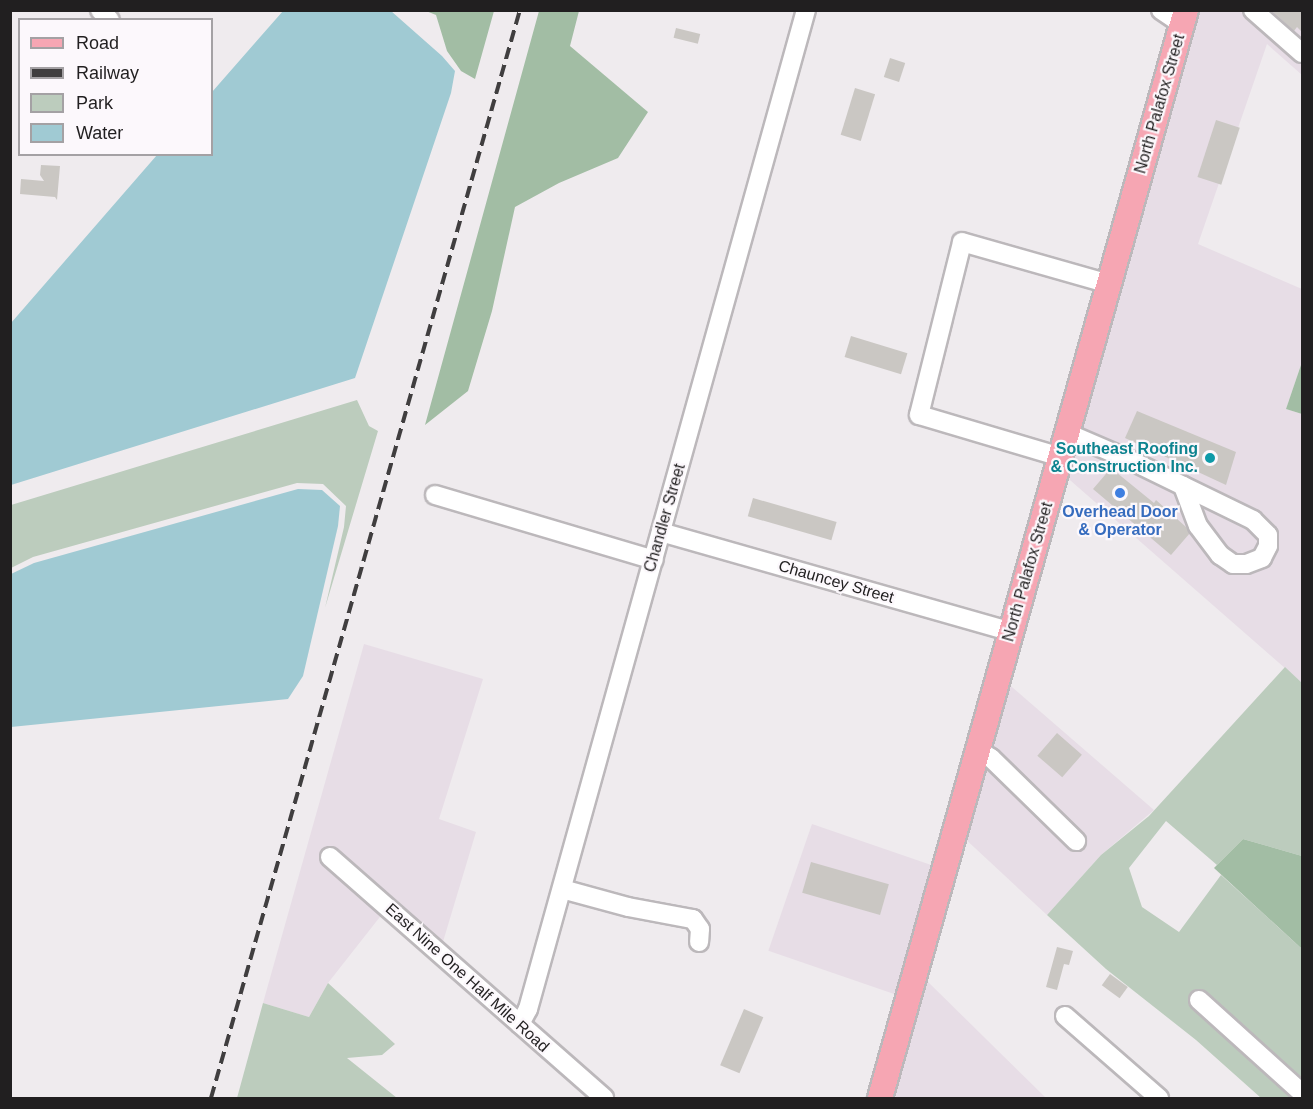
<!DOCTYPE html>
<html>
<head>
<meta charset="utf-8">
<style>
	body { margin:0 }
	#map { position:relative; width:1313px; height:1109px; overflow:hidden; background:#efebee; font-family:Helvetica,sans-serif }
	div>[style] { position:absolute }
	.built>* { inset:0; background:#e7dde6; transform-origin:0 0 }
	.green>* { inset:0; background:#bcccbd }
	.forest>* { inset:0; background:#a2bda4 }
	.water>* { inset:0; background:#a0cad3 }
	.building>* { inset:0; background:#cac7c3; transform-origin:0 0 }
	.roads { filter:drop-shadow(2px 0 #bcb8bb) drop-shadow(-2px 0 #bcb8bb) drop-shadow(0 2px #bcb8bb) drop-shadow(0 -2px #bcb8bb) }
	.minor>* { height:18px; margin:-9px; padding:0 9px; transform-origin:9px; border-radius:9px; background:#fff }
	.major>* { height:24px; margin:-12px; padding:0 12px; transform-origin:12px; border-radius:12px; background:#f6a6b3 }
	.rail>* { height:4px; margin-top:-2px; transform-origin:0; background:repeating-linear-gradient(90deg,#403e3f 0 12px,transparent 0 18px) }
	.dots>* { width:16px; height:16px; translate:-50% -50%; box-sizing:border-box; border:3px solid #fcf8fc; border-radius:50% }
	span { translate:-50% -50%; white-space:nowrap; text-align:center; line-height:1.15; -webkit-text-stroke:4.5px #fcf8fc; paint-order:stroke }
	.street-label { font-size:16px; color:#211f20 }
	.culture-label { font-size:16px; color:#0d838f; font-weight:700 }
	.right { translate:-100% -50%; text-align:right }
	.shop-label { font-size:16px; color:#366cbe; font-weight:700 }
	.frame { position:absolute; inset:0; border:12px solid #211f20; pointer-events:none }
	.legend { position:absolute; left:18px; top:18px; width:195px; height:138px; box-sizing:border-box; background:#fcf8fc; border:2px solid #a4a1a4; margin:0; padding:8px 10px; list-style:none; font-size:18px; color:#211f20 }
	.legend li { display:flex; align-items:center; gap:12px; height:30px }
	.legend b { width:30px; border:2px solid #a4a1a4 }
</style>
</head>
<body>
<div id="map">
	<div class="built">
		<div style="clip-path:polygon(1193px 11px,1302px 11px,1302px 75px,1267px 44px,1198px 244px,1302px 289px,1302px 362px,1286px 409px,1302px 414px,1302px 683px,1063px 474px)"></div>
		<div style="clip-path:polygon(364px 644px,483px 679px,439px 819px,476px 832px,442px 945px,330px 847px,321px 858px,383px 913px,328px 983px,309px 1017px,263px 1003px)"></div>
		<div style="clip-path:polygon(1005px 681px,1154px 810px,1101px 855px,1047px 915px,961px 835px)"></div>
		<div style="left:812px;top:824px;width:133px;height:134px;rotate:19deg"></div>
		<div style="clip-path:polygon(922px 976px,1046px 1098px,887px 1098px)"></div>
	</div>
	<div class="green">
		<div style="clip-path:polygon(357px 400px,369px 426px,378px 431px,325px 608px,344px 527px,346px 506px,323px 484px,297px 483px,33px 557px,11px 568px,11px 505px)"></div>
		<div style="clip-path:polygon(1285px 667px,1302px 683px,1302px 856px,1243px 839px,1217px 865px,1166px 821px,1129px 868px,1142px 907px,1179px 932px,1221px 875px,1302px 949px,1302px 1098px,1261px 1098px,1196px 1040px,1106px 969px,1047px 915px,1101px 855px,1149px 816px)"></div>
		<div style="clip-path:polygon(328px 983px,395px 1044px,382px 1055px,347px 1058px,397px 1098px,237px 1098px,263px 1003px,309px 1017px)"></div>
	</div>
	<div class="forest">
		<div style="clip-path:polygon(426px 11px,494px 11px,475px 79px,461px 71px,447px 51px,436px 15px)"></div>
		<div style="clip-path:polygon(539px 11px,579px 11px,570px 46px,648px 112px,618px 158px,559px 183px,515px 207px,492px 311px,468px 391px,425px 425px)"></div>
		<div style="clip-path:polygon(1302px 362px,1302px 414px,1286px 409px)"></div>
		<div style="clip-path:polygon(1243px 839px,1302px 856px,1302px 949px,1214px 868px)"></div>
	</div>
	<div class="water">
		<div style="clip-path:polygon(283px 11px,391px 11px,442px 56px,455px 71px,451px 93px,355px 378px,11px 485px,11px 323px,157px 155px,212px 154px,212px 92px)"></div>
		<div style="clip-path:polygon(298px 489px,322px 490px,340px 506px,338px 526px,303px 676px,288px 699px,11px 727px,11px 574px,34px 563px)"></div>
	</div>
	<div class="building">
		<div style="clip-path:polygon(1271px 10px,1302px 10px,1302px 32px,1297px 27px,1294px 31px)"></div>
		<div style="left:676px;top:28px;width:25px;height:10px;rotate:14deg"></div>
		<div style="left:890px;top:58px;width:16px;height:20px;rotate:18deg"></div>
		<div style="left:855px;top:88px;width:21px;height:49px;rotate:17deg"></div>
		<div style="left:1216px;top:120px;width:25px;height:60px;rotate:18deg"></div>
		<div style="clip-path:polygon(41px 165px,60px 166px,57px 200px,55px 197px,20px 194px,21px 179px,44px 181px,40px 175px)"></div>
		<div style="left:851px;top:336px;width:59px;height:22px;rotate:17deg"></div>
		<div style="clip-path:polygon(1137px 411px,1236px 452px,1226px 485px,1125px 438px)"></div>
		<div style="clip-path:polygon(1111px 468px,1154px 503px,1156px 500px,1186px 527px,1190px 533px,1171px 555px,1093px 489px)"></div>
		<div style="left:753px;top:498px;width:87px;height:19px;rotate:16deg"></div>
		<div style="left:1057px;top:733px;width:33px;height:30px;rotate:41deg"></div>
		<div style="left:811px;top:862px;width:81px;height:32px;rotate:16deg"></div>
		<div style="clip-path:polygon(1057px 947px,1073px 951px,1069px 965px,1064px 964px,1057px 990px,1046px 987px)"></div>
		<div style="left:1110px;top:974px;width:22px;height:14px;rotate:36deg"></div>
		<div style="left:744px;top:1009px;width:21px;height:61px;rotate:23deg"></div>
	</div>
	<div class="roads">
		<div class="minor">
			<div style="left:100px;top:10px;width:14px;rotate:45deg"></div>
			<div style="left:1161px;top:10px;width:25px;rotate:34deg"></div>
			<div style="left:1253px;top:10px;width:65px;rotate:41.3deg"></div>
			<div style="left:1067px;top:433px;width:71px;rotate:23.3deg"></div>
			<div style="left:1132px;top:461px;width:135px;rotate:26deg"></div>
			<div style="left:1253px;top:520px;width:21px;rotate:45deg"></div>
			<div style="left:1268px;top:535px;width:11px;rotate:90deg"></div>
			<div style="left:1268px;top:546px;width:13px;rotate:117deg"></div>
			<div style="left:1262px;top:558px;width:17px;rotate:159deg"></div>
			<div style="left:1246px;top:564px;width:13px;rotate:180deg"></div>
			<div style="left:1233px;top:564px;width:16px;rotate:-145deg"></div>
			<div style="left:1220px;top:555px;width:36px;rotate:-127deg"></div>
			<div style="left:1198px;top:526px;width:43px;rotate:-110.6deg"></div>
			<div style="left:1061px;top:457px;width:148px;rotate:-163.5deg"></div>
			<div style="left:919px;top:415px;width:178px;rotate:-76deg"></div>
			<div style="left:962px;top:242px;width:153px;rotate:15.9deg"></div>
			<div style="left:435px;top:495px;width:228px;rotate:16.5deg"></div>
			<div style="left:661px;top:532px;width:364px;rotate:15.9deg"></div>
			<div style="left:978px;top:750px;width:15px;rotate:32deg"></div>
			<div style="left:991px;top:758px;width:119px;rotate:44.3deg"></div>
			<div style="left:330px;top:857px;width:365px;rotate:41.3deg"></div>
			<div style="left:562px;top:889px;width:68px;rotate:15.3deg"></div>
			<div style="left:628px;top:907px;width:66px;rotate:10.5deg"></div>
			<div style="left:693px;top:919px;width:12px;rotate:55deg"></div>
			<div style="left:700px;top:929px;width:13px;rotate:94deg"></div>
			<div style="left:1199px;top:1000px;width:139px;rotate:42.1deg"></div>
			<div style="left:1065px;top:1016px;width:125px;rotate:41.1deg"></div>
			<div style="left:520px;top:1024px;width:17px;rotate:-62deg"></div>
			<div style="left:528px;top:1009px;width:1037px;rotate:-74.45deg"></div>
		</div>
		<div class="major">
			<div style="left:880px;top:1098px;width:1130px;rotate:-74.29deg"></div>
		</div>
	</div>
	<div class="rail">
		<div style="left:211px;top:1098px;width:1131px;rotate:-74.15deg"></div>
	</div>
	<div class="dots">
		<div style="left:1210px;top:458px;background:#0f9aa8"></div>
		<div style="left:1120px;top:493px;background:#3f7fe0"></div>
	</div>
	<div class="street-label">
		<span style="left:1160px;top:104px;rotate:-74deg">North Palafox Street</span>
		<span style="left:665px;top:518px;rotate:-74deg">Chandler Street</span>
		<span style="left:1028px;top:572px;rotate:-74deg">North Palafox Street</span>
		<span style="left:836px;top:582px;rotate:16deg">Chauncey Street</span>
		<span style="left:467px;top:978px;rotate:42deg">East Nine One Half Mile Road</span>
	</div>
	<div class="culture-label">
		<span class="right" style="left:1198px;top:458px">Southeast Roofing<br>&amp; Construction Inc.</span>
	</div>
	<div class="shop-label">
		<span style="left:1120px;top:521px">Overhead Door<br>&amp; Operator</span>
	</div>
	<div class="frame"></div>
	<ul class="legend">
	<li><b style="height:8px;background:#f6a6b3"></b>Road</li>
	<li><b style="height:8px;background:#403e3f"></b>Railway</li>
	<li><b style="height:16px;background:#bcccbd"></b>Park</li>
	<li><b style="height:16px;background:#a0cad3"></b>Water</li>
	</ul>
</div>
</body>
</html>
